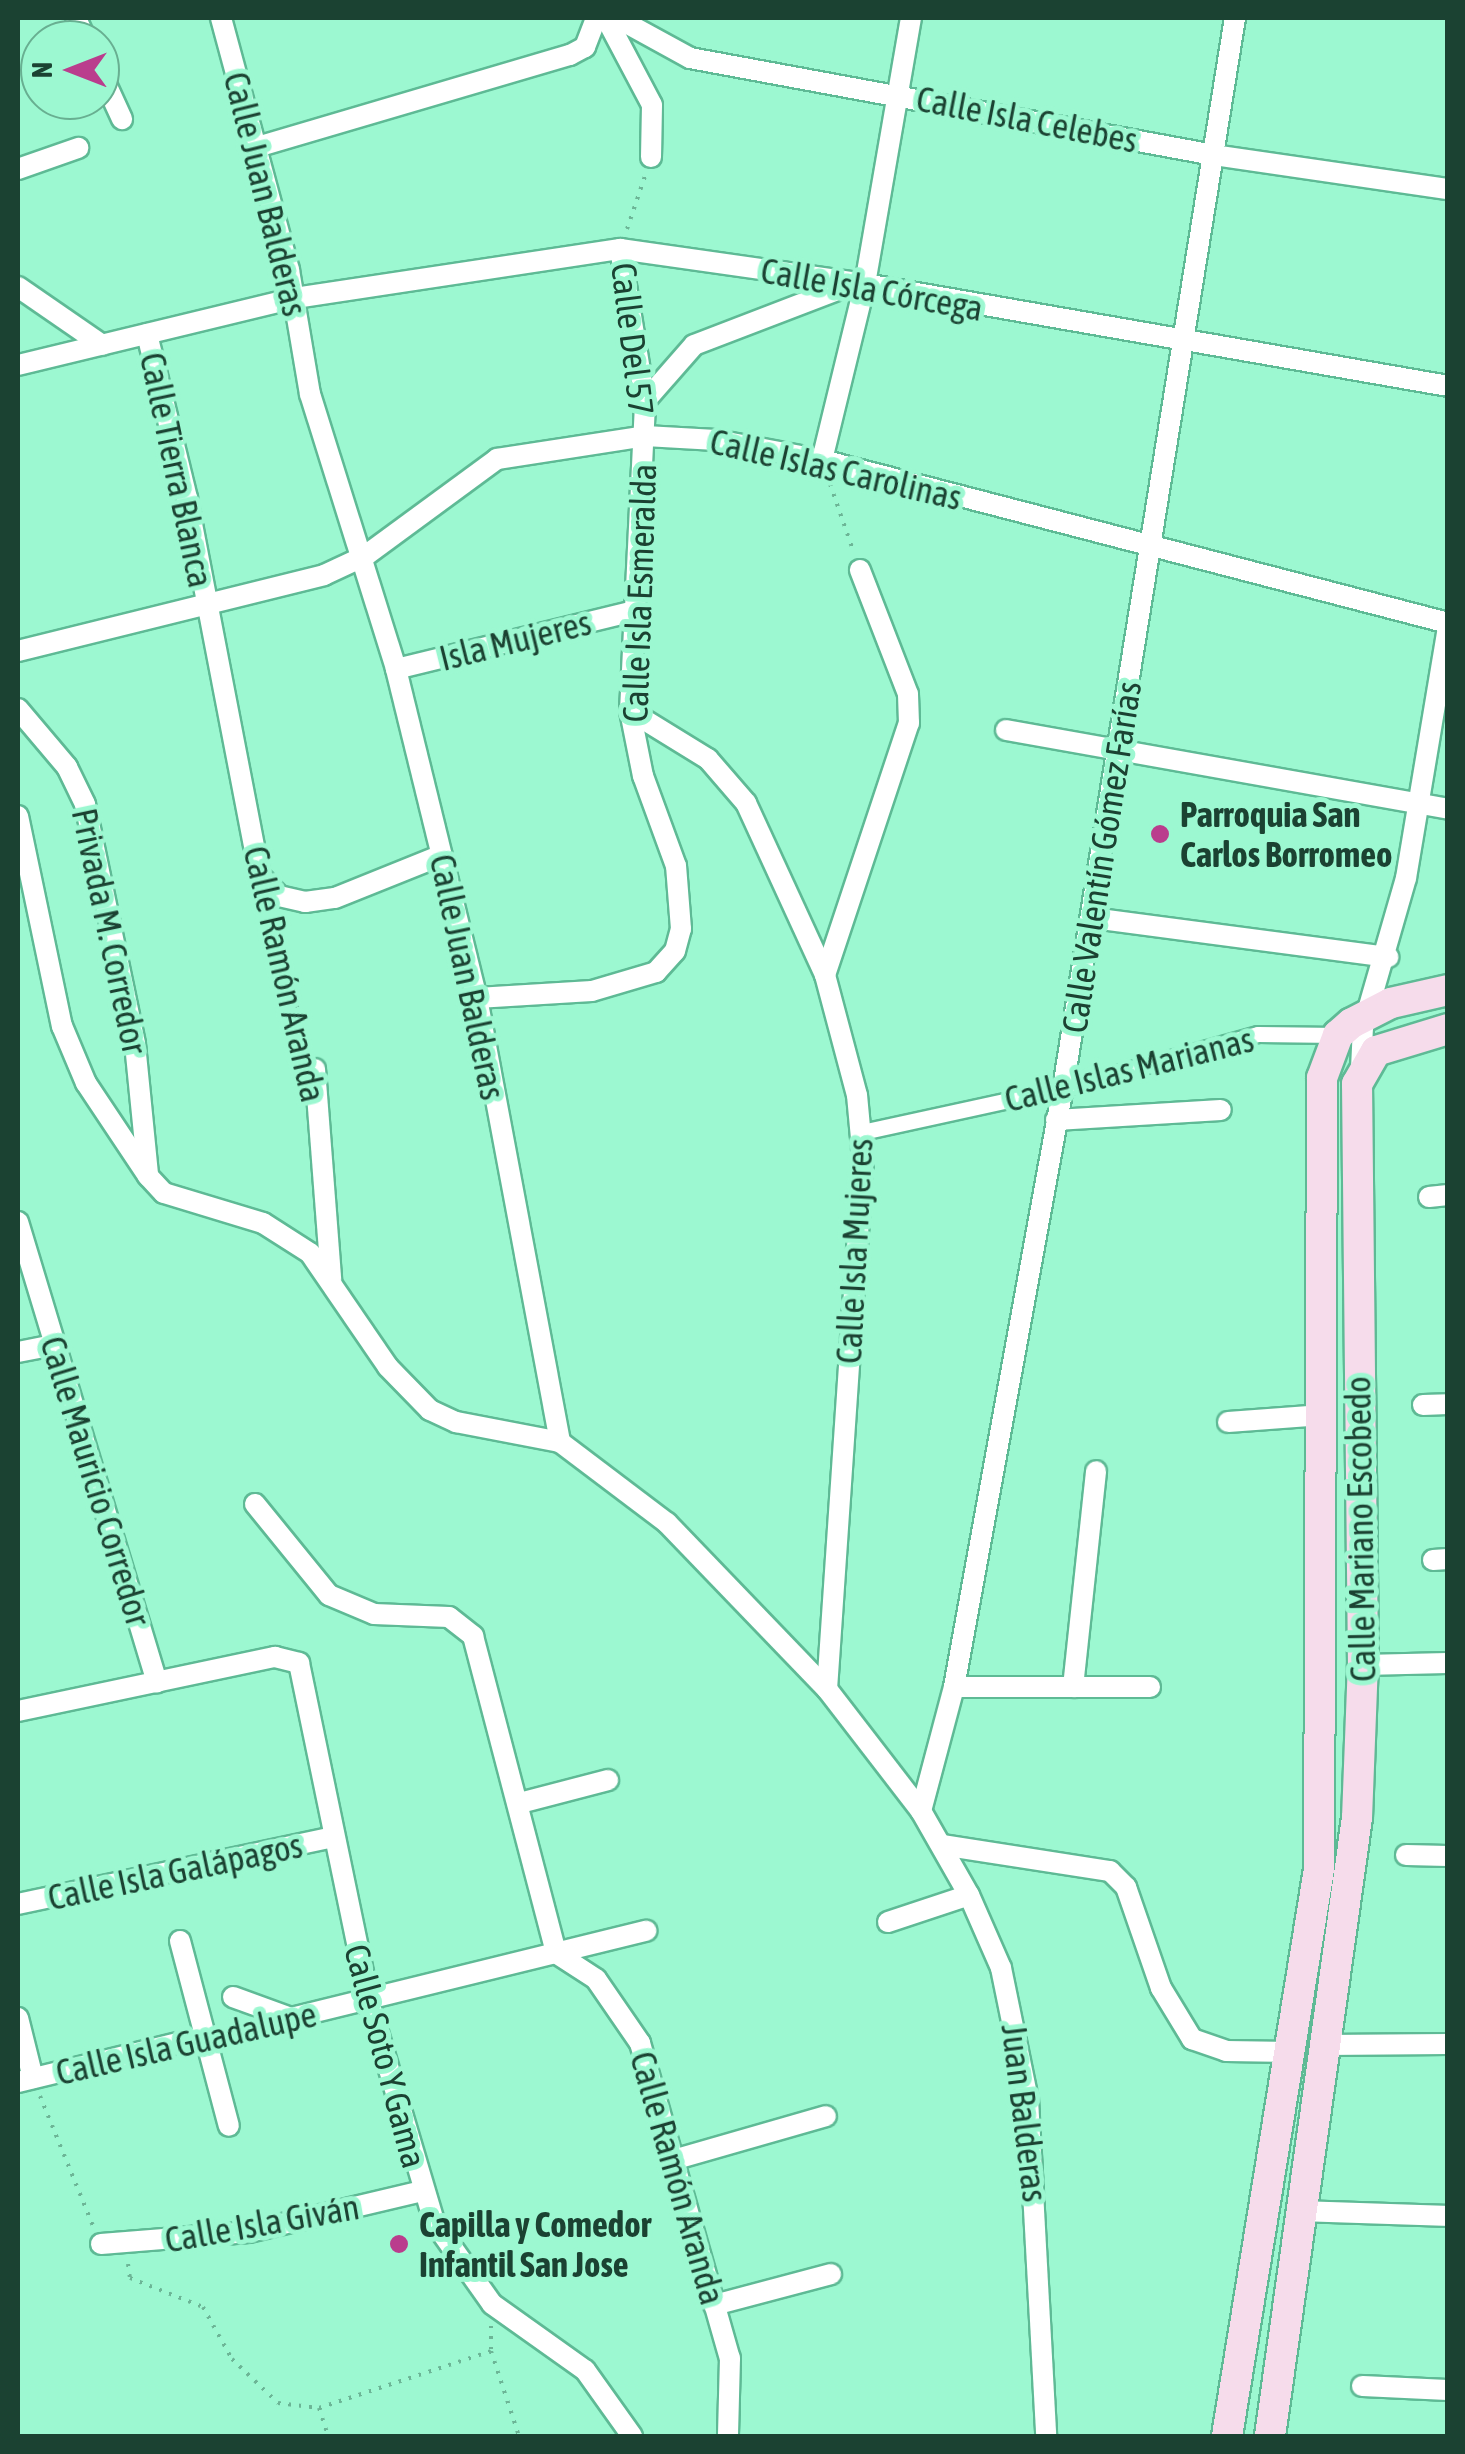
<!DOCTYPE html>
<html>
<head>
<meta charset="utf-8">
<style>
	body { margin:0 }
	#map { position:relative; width:1465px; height:2454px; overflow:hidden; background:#9cf8d1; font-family:"Asap Condensed",sans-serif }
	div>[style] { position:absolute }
	.path>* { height:4px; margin-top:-2px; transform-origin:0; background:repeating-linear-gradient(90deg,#6cb596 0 2.5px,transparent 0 10.5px) }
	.roads { filter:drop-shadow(2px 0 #5eba95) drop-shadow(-2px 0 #5eba95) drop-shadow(0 2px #5eba95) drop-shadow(0 -2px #5eba95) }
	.pedestrian>* { height:15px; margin:-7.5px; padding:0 7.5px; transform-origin:7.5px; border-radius:7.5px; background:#fff }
	.minor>* { height:20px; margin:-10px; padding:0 10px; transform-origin:10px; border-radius:10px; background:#fff }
	.secondary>* { height:30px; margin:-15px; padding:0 15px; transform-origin:15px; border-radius:15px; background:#f6dceb }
	.dots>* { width:28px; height:28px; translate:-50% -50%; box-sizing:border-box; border:5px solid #9cf8d1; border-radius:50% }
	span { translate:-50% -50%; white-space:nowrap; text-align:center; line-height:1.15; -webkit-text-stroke:10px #9cf8d1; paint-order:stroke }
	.street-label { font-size:35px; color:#1b4232 }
	.poi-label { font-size:35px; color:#1b4232; font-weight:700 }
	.left { translate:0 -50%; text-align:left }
	.frame { position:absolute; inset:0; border:20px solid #1b4232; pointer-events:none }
	.north { position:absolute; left:20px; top:20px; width:100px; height:100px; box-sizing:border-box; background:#9cf8d1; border:2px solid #68af91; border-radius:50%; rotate:270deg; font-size:28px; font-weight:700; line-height:40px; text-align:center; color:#1b4232 }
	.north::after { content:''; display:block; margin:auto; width:35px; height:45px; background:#ba3d8d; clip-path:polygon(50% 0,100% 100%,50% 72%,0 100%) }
</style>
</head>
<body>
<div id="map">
	<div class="path">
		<div style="left:627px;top:229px;width:56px;rotate:-71.2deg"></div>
		<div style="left:830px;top:484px;width:70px;rotate:70.8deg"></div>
		<div style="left:271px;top:914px;width:140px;rotate:74.3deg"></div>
		<div style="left:227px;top:2032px;width:26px;rotate:-13deg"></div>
		<div style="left:40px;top:2096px;width:140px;rotate:67.8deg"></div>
		<div style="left:128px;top:2264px;width:14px;rotate:82deg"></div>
		<div style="left:130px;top:2278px;width:79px;rotate:21.7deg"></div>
		<div style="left:203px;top:2307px;width:60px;rotate:60.9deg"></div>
		<div style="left:232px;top:2359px;width:64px;rotate:43.7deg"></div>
		<div style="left:278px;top:2403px;width:41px;rotate:7deg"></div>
		<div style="left:319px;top:2408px;width:181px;rotate:-18.3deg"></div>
		<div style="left:491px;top:2326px;width:25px;rotate:90deg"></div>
		<div style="left:491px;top:2351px;width:89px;rotate:71.8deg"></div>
		<div style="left:319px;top:2408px;width:29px;rotate:72deg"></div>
	</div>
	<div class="roads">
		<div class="pedestrian">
			<div style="left:862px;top:1132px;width:206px;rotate:-12.3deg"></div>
			<div style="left:1063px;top:1088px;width:202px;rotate:-15.5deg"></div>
			<div style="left:1258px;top:1034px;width:80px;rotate:0.7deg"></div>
		</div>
		<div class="minor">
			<div style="left:76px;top:18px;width:24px;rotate:66deg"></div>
			<div style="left:221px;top:18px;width:261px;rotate:74.9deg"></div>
			<div style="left:289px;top:270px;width:126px;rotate:80.4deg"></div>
			<div style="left:310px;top:394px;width:288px;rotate:72.6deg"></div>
			<div style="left:396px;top:669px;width:339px;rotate:76.2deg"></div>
			<div style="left:477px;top:998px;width:452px;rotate:79.4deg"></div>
			<div style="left:560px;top:1442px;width:134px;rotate:37.1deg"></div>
			<div style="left:667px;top:1523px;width:231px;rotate:46.1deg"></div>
			<div style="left:827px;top:1689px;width:154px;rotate:52.4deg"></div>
			<div style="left:921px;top:1811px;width:97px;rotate:60.3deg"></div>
			<div style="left:969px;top:1895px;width:80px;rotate:66.3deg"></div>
			<div style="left:1001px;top:1968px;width:134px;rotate:78.4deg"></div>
			<div style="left:1028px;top:2099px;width:337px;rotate:86.9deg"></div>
			<div style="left:606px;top:18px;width:98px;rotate:62.1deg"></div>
			<div style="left:652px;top:105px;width:52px;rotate:91.1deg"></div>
			<div style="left:617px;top:18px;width:83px;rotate:28.7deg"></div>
			<div style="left:690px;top:58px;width:533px;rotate:10.49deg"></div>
			<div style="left:1214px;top:155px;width:236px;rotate:8.3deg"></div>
			<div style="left:100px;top:71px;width:53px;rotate:65.4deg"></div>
			<div style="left:257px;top:147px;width:326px;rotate:-16.4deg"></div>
			<div style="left:570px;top:55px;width:17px;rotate:-28deg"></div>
			<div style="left:585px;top:47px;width:31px;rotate:-69deg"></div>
			<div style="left:18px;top:169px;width:64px;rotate:-19.3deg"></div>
			<div style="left:18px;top:287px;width:102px;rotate:34.6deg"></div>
			<div style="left:147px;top:334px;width:169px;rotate:76.3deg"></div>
			<div style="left:187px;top:498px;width:385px;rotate:79.1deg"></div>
			<div style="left:260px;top:876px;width:28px;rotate:46deg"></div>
			<div style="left:279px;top:896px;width:27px;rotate:13deg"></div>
			<div style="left:305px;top:902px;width:30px;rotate:-8deg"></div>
			<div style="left:335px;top:898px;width:115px;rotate:-21.9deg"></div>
			<div style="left:18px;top:365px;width:285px;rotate:-13.6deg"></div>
			<div style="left:295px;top:298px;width:329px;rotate:-8.6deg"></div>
			<div style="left:620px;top:249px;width:247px;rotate:8.1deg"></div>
			<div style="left:865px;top:284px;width:592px;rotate:9.92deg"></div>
			<div style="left:645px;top:401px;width:74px;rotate:-48.8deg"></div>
			<div style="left:694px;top:345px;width:170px;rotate:-21deg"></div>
			<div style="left:822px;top:460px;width:181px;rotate:-76.3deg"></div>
			<div style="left:865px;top:284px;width:270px;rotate:-80.2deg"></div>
			<div style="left:18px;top:651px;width:315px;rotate:-13.9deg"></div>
			<div style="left:324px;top:575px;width:45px;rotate:-24.9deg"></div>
			<div style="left:365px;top:556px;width:164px;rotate:-36.3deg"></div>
			<div style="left:497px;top:459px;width:150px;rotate:-8.8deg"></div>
			<div style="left:645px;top:436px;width:71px;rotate:3.2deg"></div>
			<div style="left:716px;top:440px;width:108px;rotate:10.7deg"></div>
			<div style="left:822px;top:460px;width:647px;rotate:14.59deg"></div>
			<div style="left:396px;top:669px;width:245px;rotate:-13.7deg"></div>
			<div style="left:18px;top:709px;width:76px;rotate:49.8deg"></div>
			<div style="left:67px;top:767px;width:41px;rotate:64.1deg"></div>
			<div style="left:85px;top:804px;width:245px;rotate:78.2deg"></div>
			<div style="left:135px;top:1044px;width:131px;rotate:84.3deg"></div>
			<div style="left:630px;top:711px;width:92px;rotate:31.6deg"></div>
			<div style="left:708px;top:759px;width:58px;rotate:49.2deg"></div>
			<div style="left:746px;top:803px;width:189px;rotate:65.3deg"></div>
			<div style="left:825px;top:975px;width:124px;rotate:75.1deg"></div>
			<div style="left:857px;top:1095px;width:65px;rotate:84.7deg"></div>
			<div style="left:863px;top:1160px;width:530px;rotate:93.89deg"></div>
			<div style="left:1006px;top:730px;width:449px;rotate:10.1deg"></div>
			<div style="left:18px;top:816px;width:215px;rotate:78.2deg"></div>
			<div style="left:62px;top:1026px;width:62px;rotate:67.2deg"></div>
			<div style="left:86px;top:1083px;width:112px;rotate:56.3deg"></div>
			<div style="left:148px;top:1176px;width:23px;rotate:47deg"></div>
			<div style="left:164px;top:1193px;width:103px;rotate:16.9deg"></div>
			<div style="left:263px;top:1223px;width:56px;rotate:32.6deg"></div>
			<div style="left:310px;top:1253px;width:138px;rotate:55.6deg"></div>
			<div style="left:388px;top:1367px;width:60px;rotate:45.7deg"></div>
			<div style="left:430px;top:1410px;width:29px;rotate:25deg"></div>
			<div style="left:456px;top:1422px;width:106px;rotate:10.9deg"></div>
			<div style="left:1092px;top:918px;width:299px;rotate:7.5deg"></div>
			<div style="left:825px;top:975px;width:266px;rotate:-71.6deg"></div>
			<div style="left:909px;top:723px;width:29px;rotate:-92deg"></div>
			<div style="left:908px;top:694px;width:133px;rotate:-111.2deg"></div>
			<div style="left:477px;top:998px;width:115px;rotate:-3.5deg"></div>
			<div style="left:592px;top:991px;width:67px;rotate:-16.5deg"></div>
			<div style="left:656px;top:972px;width:28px;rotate:-48deg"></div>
			<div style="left:675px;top:951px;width:23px;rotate:-75deg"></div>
			<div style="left:681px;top:929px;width:63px;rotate:-94.5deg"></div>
			<div style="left:676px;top:866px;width:96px;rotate:-110.1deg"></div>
			<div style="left:643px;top:776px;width:66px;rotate:-101.3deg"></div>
			<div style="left:630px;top:711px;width:310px;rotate:-87.2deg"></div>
			<div style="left:645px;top:401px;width:154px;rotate:-99.3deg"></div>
			<div style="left:315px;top:1069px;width:211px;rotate:85.6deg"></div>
			<div style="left:1361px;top:1069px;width:42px;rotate:-87.3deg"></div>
			<div style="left:1363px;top:1027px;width:155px;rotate:-73.9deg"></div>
			<div style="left:1406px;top:878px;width:255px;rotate:-80.5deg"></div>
			<div style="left:1056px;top:1120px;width:165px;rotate:-3.5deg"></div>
			<div style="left:1429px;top:1197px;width:19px;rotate:-6deg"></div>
			<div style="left:18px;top:1222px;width:481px;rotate:73.2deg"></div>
			<div style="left:18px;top:1352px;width:37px;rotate:-11deg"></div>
			<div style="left:1423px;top:1405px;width:25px;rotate:-2deg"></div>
			<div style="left:1228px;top:1422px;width:95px;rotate:-4.2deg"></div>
			<div style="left:255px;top:1504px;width:117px;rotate:50.9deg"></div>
			<div style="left:329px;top:1595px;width:49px;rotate:22.9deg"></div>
			<div style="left:374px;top:1614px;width:75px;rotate:2.3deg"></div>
			<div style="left:449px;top:1617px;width:31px;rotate:38deg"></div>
			<div style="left:473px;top:1636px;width:328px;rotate:75.3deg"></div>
			<div style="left:556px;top:1953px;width:48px;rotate:33deg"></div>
			<div style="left:596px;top:1979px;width:78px;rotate:55.5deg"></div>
			<div style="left:640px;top:2043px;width:328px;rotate:74.1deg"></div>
			<div style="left:730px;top:2358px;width:78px;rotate:91.5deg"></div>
			<div style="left:1433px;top:1560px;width:15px;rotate:-4deg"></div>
			<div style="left:1363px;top:1665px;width:85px;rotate:-1.3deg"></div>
			<div style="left:954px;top:1687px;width:196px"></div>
			<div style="left:1073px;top:1687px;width:217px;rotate:-83.9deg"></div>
			<div style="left:18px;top:1711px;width:263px;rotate:-11.9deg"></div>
			<div style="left:275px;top:1657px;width:25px;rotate:14deg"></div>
			<div style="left:299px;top:1663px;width:346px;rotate:78.3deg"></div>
			<div style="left:369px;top:2002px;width:229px;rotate:73.5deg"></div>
			<div style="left:434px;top:2222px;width:100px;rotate:54.7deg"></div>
			<div style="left:492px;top:2304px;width:114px;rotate:35.4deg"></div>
			<div style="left:585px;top:2370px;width:81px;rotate:54.5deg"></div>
			<div style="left:520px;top:1803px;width:91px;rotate:-14.6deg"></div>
			<div style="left:921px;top:1811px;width:128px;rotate:-75.1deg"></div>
			<div style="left:954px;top:1687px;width:609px;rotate:-79.69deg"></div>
			<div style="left:1063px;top:1088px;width:1084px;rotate:-80.87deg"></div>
			<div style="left:942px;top:1845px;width:170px;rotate:8.8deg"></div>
			<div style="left:1110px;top:1871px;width:23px;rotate:45deg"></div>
			<div style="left:1126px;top:1887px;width:107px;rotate:70.9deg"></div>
			<div style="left:1161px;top:1988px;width:60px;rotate:58.7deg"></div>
			<div style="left:1192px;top:2039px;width:36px;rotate:19deg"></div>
			<div style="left:1226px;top:2051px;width:66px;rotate:0.9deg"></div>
			<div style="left:1406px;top:1855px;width:42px;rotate:1.4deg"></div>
			<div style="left:18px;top:1904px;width:321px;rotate:-12deg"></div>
			<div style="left:888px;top:1922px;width:85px;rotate:-18.4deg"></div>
			<div style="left:180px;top:1941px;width:191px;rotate:75.2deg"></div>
			<div style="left:233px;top:1997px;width:62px;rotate:19.9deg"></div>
			<div style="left:291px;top:2018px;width:366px;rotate:-13.8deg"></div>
			<div style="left:18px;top:2018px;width:62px;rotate:76deg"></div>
			<div style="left:1325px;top:2045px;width:123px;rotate:-0.5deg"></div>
			<div style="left:18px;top:2082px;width:194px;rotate:-13.7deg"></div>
			<div style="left:673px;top:2160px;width:159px;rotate:-16deg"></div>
			<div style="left:1301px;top:2211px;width:147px;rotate:1.9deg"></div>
			<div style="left:101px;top:2244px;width:148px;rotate:-4.6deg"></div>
			<div style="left:249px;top:2232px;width:178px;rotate:-13.3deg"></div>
			<div style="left:714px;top:2305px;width:121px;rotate:-14.8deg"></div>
			<div style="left:1362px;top:2386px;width:86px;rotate:2.7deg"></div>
		</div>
		<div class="secondary">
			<div style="left:1227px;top:2436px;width:574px;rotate:-80.78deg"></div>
			<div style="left:1319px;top:1869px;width:791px;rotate:-89.78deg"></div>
			<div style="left:1322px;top:1078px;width:46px;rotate:-69.6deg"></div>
			<div style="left:1338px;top:1035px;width:18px;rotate:-41deg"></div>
			<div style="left:1352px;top:1023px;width:44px;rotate:-27.1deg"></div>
			<div style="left:1391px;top:1003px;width:58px;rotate:-12.8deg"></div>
			<div style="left:1270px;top:2436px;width:624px;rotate:-81.99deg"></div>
			<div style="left:1357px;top:1818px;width:153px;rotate:-87.8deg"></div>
			<div style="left:1363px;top:1665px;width:581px;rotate:-90.59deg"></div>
			<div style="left:1357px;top:1084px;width:38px;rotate:-60deg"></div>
			<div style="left:1376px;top:1051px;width:75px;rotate:-17deg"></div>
		</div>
	</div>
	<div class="dots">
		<div style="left:1160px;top:834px;background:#ba3d8d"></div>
		<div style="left:399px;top:2244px;background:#ba3d8d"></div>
	</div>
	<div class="street-label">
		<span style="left:1027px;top:119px;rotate:11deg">Calle Isla Celebes</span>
		<span style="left:266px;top:194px;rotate:76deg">Calle Juan Balderas</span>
		<span style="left:872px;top:289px;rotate:10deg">Calle Isla Córcega</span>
		<span style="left:633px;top:339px;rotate:83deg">Calle Del 57</span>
		<span style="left:836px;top:469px;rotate:13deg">Calle Islas Carolinas</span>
		<span style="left:177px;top:470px;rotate:78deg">Calle Tierra Blanca</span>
		<span style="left:639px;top:593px;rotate:-88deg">Calle Isla Esmeralda</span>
		<span style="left:515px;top:640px;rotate:-14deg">Isla Mujeres</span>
		<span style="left:1101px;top:857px;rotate:-81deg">Calle Valentín Gómez Farías</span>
		<span style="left:110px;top:931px;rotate:78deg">Privada M. Corredor</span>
		<span style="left:285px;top:974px;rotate:77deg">Calle Ramón Aranda</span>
		<span style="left:468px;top:977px;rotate:78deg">Calle Juan Balderas</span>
		<span style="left:1129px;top:1069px;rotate:-14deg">Calle Islas Marianas</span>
		<span style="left:854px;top:1251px;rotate:-87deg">Calle Isla Mujeres</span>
		<span style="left:96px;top:1481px;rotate:73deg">Calle Mauricio Corredor</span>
		<span style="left:1360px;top:1529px;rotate:-91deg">Calle Mariano Escobedo</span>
		<span style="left:175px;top:1871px;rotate:-12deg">Calle Isla Galápagos</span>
		<span style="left:186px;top:2043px;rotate:-13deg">Calle Isla Guadalupe</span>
		<span style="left:386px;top:2056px;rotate:75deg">Calle Soto Y Gama</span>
		<span style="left:1025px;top:2113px;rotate:83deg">Juan Balderas</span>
		<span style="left:678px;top:2178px;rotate:74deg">Calle Ramón Aranda</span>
		<span style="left:262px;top:2223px;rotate:-10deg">Calle Isla Giván</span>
	</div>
	<div class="poi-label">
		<span class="left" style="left:1180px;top:834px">Parroquia San<br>Carlos Borromeo</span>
		<span class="left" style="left:419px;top:2244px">Capilla y Comedor<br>Infantil San Jose</span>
	</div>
	<div class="frame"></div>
	<div class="north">N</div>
</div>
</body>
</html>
